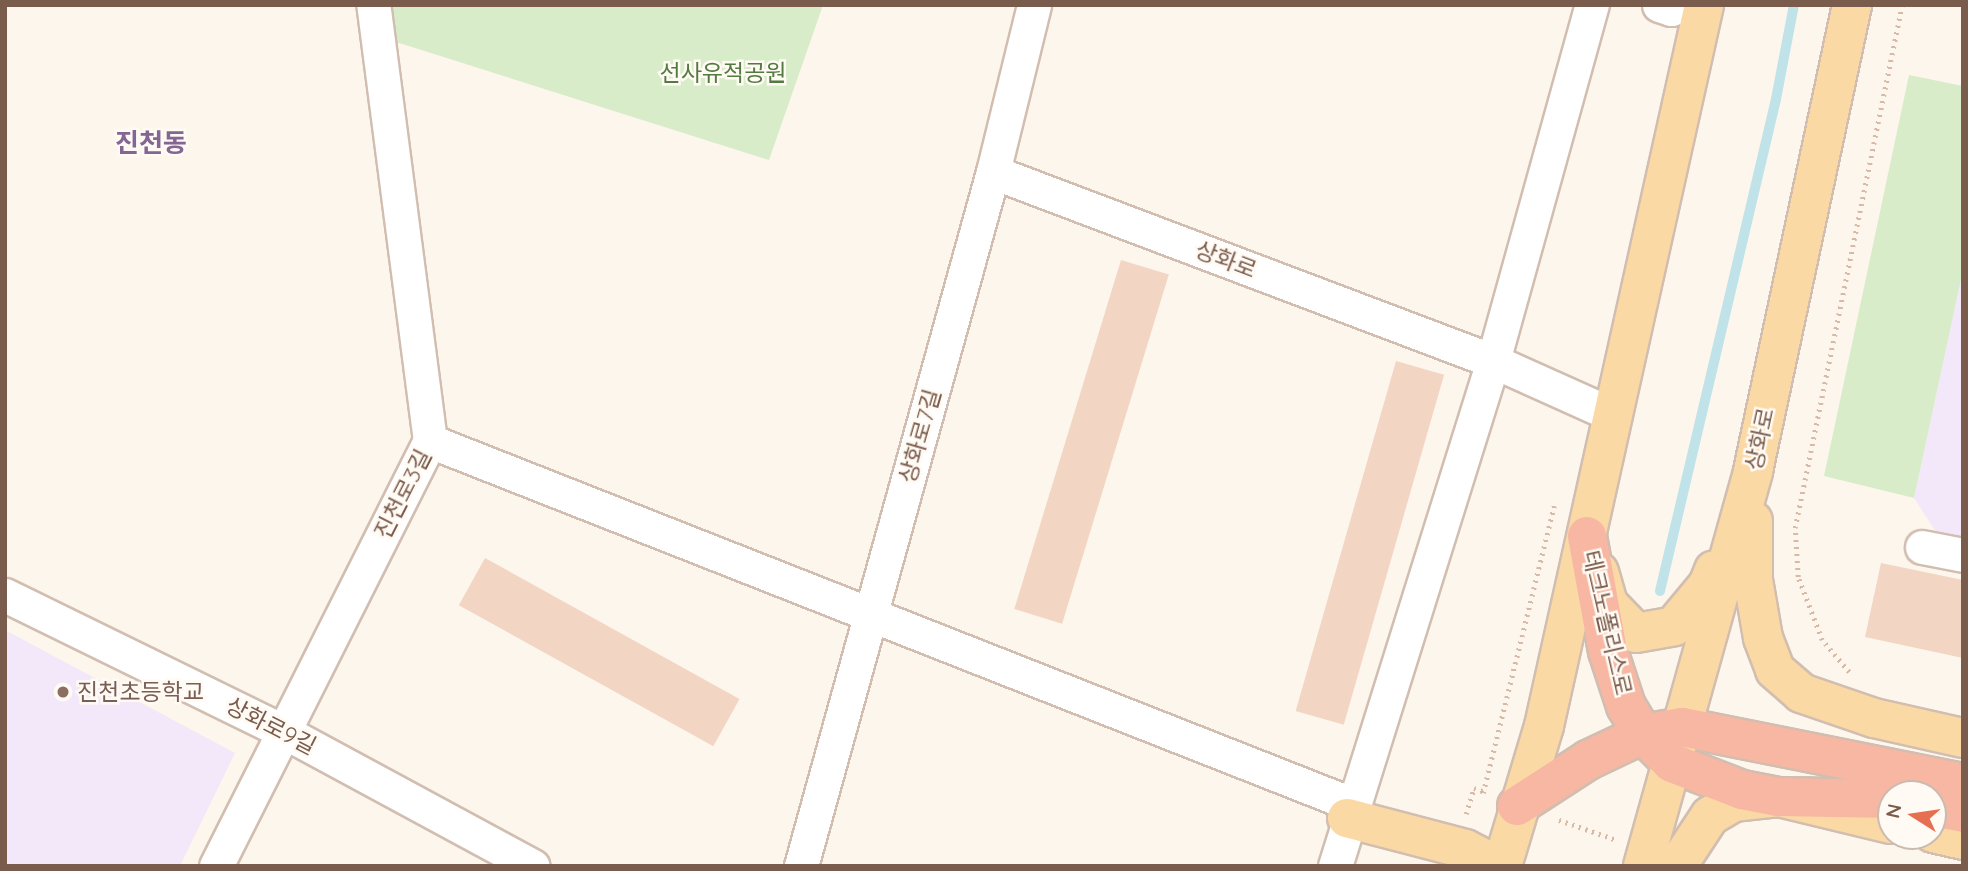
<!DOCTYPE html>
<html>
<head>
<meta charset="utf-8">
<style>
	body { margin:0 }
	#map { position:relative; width:1968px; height:871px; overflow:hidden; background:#fdf6ec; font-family:Quicksand,"Noto Sans KR",sans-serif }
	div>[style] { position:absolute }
	.education>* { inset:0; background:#f3e8fa }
	.green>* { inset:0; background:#d8ecc9 }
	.stream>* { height:10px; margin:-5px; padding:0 5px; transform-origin:5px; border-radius:5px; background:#bfe3e8 }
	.building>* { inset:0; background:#f3d5c3; transform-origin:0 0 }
	.path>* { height:4.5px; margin-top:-2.25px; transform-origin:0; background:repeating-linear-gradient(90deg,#d9b8a5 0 2px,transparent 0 7px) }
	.roads { filter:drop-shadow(2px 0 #d1beb0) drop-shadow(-2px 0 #d1beb0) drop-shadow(0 2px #d1beb0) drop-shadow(0 -2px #d1beb0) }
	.minor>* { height:33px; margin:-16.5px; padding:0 16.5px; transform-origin:16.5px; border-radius:16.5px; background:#fff }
	.major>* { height:38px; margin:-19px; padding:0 19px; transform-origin:19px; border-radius:19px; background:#fbd9a5 }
	.highway>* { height:38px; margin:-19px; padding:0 19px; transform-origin:19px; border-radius:19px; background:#f7b7a3 }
	.dots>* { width:19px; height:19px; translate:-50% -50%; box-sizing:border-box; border:4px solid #fffaf3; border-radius:50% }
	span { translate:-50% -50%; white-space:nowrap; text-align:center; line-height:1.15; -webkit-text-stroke:5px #fffaf3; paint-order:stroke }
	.park-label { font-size:23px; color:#537a41 }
	.street-label { font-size:23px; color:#7a5c4d }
	.education-label { font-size:23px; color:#785e54 }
	.left { translate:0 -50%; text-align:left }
	.quarter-label { font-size:26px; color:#846695; font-weight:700 }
	.frame { position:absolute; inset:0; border:7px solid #7a5c4d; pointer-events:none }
	.north { position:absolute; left:1877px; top:780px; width:70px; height:70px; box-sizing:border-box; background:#fffaf3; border:2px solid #cabbb1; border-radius:50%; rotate:282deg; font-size:19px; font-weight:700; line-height:28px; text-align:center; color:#7a5c4d }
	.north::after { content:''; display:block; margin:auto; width:24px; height:32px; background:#e76f51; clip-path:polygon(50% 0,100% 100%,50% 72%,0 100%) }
</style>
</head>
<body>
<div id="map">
	<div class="education">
		<div style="clip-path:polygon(1963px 270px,1963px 540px,1938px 535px,1914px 498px)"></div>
		<div style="clip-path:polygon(5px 630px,235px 753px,180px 866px,5px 866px)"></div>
	</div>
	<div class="green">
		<div style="clip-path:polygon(392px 5px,823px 5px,769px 160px,396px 42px)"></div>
		<div style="clip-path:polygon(1909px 75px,1963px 86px,1963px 270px,1914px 498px,1824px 476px)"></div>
	</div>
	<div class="stream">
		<div style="left:1660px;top:591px;width:505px;rotate:-76.73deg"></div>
		<div style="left:1776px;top:99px;width:96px;rotate:-79.2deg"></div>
	</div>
	<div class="building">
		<div style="left:1121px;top:260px;width:50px;height:365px;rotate:17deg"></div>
		<div style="left:1396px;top:361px;width:50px;height:364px;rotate:16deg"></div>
		<div style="left:485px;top:558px;width:291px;height:54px;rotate:29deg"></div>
		<div style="clip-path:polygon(1881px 563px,1963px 580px,1963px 658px,1865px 637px)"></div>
	</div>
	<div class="path">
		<div style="left:1849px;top:672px;width:42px;rotate:-130.2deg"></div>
		<div style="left:1822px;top:640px;width:67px;rotate:-110.9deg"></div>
		<div style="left:1798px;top:577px;width:49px;rotate:-93.5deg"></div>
		<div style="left:1795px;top:528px;width:534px;rotate:-78.44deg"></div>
		<div style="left:1483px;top:793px;width:296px;rotate:-76.1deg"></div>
		<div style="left:1466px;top:814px;width:27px;rotate:-73deg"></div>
		<div style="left:1474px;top:788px;width:12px;rotate:20deg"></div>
		<div style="left:1559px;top:820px;width:61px;rotate:19deg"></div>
		<div style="left:1747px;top:866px;width:18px"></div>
	</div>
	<div class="roads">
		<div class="minor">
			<div style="left:1659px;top:5px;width:13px;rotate:18deg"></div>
			<div style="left:1671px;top:9px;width:12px;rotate:-20deg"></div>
			<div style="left:993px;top:172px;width:535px;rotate:20.71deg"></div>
			<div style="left:1493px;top:361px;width:132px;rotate:24.2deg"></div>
			<div style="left:430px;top:441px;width:993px;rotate:21.5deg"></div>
			<div style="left:1922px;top:547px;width:42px;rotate:11deg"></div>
			<div style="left:5px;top:595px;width:307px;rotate:26.1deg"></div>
			<div style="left:281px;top:730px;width:286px;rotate:28.4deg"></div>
			<div style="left:216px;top:866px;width:476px;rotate:-63.3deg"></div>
			<div style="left:430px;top:441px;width:440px;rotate:-97.4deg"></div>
			<div style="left:801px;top:866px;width:720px;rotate:-74.54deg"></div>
			<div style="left:993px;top:172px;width:172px;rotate:-76.2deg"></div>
			<div style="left:1335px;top:866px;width:529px;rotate:-72.63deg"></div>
			<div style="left:1493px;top:361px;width:370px;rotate:-74.5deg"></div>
		</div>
		<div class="major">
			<div style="left:1753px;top:521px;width:59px;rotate:90deg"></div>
			<div style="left:1753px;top:580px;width:59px;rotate:80.2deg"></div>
			<div style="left:1763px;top:638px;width:34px;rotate:69deg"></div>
			<div style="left:1775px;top:670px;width:35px;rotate:41deg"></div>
			<div style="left:1801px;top:693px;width:77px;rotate:18.9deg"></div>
			<div style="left:1874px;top:718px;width:91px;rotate:12.7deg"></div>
			<div style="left:1599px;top:572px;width:33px;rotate:74deg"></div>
			<div style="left:1608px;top:604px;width:40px;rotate:46deg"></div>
			<div style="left:1636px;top:633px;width:39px;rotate:-10deg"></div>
			<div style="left:1674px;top:626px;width:53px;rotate:-50.3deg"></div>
			<div style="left:1708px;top:585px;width:16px;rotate:-68deg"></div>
			<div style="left:1347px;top:818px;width:122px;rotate:14.7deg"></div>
			<div style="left:1465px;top:849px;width:37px;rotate:27deg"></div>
			<div style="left:1933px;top:833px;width:31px;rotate:13deg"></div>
			<div style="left:1502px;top:866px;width:146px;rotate:-73.3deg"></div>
			<div style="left:1544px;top:726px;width:739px;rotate:-77.49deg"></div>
			<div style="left:1643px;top:866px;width:410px;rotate:-74.4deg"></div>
			<div style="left:1753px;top:471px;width:476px;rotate:-78deg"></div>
			<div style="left:1677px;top:866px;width:60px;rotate:-56.6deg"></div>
			<div style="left:1710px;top:816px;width:27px;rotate:-31deg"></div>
			<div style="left:1733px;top:802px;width:46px;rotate:-6.2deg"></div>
			<div style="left:1779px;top:797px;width:115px;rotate:13.6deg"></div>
		</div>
		<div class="highway">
			<div style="left:1587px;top:536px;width:117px;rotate:79.7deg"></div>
			<div style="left:1608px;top:651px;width:58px;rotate:71.9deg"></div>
			<div style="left:1626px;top:706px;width:33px;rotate:59deg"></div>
			<div style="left:1643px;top:734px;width:41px;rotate:45deg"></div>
			<div style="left:1672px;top:763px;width:75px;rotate:21.1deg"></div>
			<div style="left:1742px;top:790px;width:38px;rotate:11deg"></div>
			<div style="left:1779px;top:797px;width:112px;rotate:1deg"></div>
			<div style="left:1517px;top:806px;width:85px;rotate:-32.9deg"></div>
			<div style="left:1588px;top:760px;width:61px;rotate:-25.3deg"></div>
			<div style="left:1643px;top:734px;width:40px;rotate:-10deg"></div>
			<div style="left:1682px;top:727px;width:287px;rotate:11.3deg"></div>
			<div style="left:1933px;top:807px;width:31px;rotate:11deg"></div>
		</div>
	</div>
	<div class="dots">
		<div style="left:63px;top:692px;background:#8d6e63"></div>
	</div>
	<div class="park-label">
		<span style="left:723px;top:73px">선사유적공원</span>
	</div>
	<div class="street-label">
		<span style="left:1226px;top:260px;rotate:21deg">상화로</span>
		<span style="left:920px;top:436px;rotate:-74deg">상화로7길</span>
		<span style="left:1760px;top:439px;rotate:-78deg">상화로</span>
		<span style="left:403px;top:494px;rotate:-63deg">진천로3길</span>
		<span style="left:1607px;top:623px;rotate:77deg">테크노폴리스로</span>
		<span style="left:271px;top:726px;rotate:27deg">상화로9길</span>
	</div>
	<div class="education-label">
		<span class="left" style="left:77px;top:692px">진천초등학교</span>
	</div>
	<div class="quarter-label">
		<span style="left:151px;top:143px">진천동</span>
	</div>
	<div class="frame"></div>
	<div class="north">N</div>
</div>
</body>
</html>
